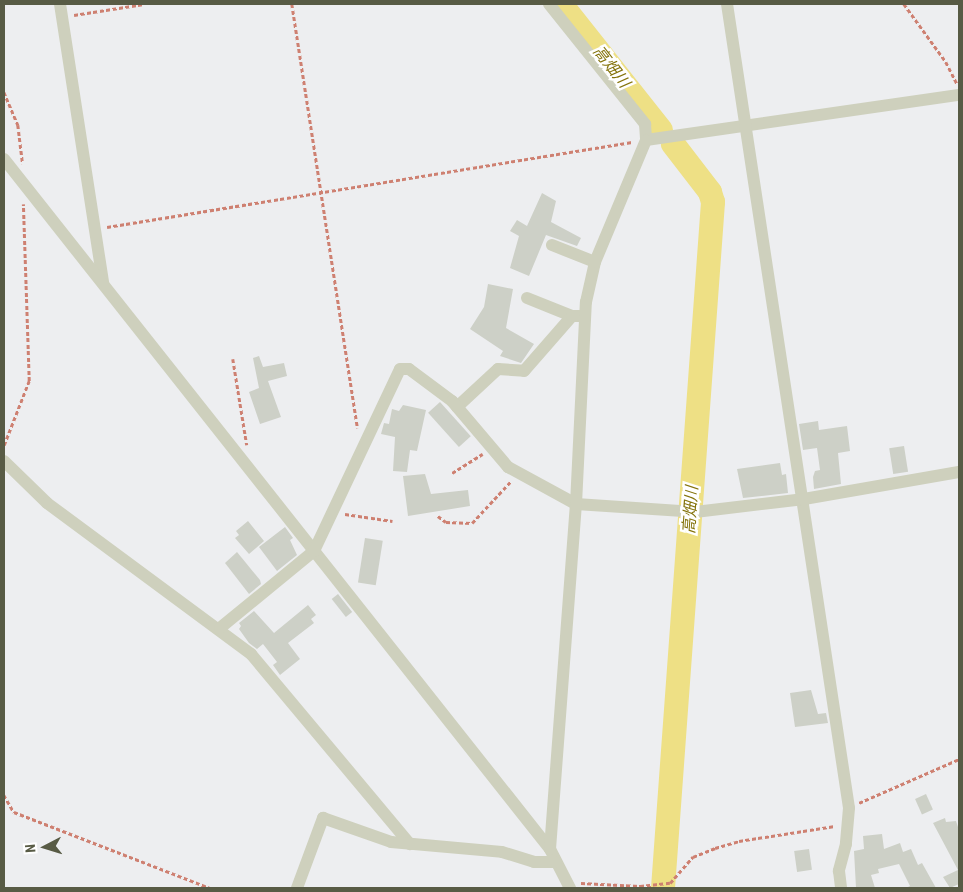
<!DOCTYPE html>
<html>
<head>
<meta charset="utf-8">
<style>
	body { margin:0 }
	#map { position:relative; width:963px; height:892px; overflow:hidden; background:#edeef0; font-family:"Roboto Condensed","Noto Sans JP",sans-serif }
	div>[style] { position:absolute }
	.river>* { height:24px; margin:-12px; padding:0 12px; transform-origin:12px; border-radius:12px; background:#eee085 }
	.building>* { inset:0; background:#cdd0c7; transform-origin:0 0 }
	.path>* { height:2.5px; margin-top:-1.25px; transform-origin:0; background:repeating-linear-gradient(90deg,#ce8071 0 4px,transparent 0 6.5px) }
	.minor>* { height:12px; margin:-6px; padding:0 6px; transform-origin:6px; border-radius:6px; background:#ced0bd }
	span { translate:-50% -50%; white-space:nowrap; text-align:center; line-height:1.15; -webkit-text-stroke:5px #fff; paint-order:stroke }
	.water-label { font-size:16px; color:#84730b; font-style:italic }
	.frame { position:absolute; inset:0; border:5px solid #585b45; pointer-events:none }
	.north { position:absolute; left:20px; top:822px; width:50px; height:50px; -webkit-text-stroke:4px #fff; paint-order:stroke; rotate:265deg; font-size:14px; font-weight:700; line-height:20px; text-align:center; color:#585b45 }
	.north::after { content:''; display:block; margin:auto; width:18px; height:22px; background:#585b45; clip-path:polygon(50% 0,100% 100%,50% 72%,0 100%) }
</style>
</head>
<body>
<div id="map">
	<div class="river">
		<div style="left:561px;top:4px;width:161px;rotate:51.6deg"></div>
		<div style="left:663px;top:888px;width:688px;rotate:-85.83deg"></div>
		<div style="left:713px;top:202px;width:10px;rotate:-107deg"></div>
		<div style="left:710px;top:192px;width:61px;rotate:-127.6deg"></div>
	</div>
	<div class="building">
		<div style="clip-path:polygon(542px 193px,556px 201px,551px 222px,581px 238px,577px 246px,546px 235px,529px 276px,510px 268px,519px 236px,510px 231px,517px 220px,527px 226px)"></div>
		<div style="clip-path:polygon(488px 284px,513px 289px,506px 328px,534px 344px,521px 363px,500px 356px,503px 351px,470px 329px,484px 307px)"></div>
		<div style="clip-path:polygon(259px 356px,263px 367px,284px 363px,287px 376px,268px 381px,281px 417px,260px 424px,249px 392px,259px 388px,253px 358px)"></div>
		<div style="left:440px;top:402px;width:46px;height:16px;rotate:48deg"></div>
		<div style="clip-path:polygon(403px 405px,426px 410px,417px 451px,410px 450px,407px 472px,393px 471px,395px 437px,381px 434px,384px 423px,389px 424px,392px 409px,399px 411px)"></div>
		<div style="clip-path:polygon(818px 421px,819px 430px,847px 426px,850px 451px,838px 453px,841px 484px,814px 489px,813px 477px,815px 471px,820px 470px,817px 448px,803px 450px,799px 424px)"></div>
		<div style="left:904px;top:446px;width:26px;height:15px;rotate:81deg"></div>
		<div style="clip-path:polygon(780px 463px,782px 475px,786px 474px,788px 493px,743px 498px,737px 469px)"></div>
		<div style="clip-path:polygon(425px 474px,431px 494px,468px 490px,470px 506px,408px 516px,403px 476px)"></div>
		<div style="clip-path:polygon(248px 521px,264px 541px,249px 554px,235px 538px,239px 535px,236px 531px)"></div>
		<div style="clip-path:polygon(285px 527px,293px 538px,290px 540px,297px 555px,277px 571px,259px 547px)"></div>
		<div style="left:365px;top:538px;width:18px;height:45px;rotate:9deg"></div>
		<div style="clip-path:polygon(237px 552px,260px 580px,261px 584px,249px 594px,225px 563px)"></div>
		<div style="left:338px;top:594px;width:23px;height:8px;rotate:52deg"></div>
		<div style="clip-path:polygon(308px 605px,316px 615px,311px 619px,314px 623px,288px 643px,300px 659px,280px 675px,273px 665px,277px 662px,263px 644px,257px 649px,249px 643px,239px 629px,241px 626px,239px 623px,254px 611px,274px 633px)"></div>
		<div style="clip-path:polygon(811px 690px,818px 714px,826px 713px,828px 723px,795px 727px,790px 693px)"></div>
		<div style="left:926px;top:794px;width:17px;height:12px;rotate:66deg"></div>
		<div style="clip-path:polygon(945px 818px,946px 822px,956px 821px,959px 830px,959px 884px,950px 888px,943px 877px,958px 870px,933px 823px)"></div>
		<div style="clip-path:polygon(882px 834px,884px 849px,900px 843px,903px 852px,911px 849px,918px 865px,922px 863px,936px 888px,906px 888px,910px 886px,899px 864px,878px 869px,879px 873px,871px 875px,875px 888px,856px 888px,854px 851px,864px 849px,863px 836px)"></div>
		<div style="left:809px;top:849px;width:21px;height:15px;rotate:82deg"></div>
	</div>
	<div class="path">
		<div style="left:292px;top:4px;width:429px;rotate:81.2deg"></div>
		<div style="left:904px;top:4px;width:72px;rotate:54.1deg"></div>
		<div style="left:946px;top:62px;width:25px;rotate:63deg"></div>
		<div style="left:74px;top:15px;width:71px;rotate:-8.9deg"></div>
		<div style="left:4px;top:92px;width:36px;rotate:67deg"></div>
		<div style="left:18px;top:125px;width:39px;rotate:83deg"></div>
		<div style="left:107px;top:227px;width:532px;rotate:-9.2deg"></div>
		<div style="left:233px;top:359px;width:87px;rotate:80.8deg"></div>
		<div style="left:4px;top:445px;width:69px;rotate:-68.7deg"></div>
		<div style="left:29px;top:381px;width:177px;rotate:-91.9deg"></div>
		<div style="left:452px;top:473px;width:36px;rotate:-32deg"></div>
		<div style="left:345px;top:514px;width:48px;rotate:8.5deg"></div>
		<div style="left:438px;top:516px;width:10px;rotate:37deg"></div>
		<div style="left:446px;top:522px;width:26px;rotate:2deg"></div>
		<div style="left:472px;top:523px;width:57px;rotate:-47.1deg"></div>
		<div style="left:4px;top:795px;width:20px;rotate:60deg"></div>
		<div style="left:14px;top:812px;width:210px;rotate:21.2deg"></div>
		<div style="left:859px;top:803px;width:109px;rotate:-23.7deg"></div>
		<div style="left:581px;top:883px;width:59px;rotate:2.9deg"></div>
		<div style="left:640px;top:886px;width:30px;rotate:-6deg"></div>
		<div style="left:670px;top:883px;width:35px;rotate:-49deg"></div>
		<div style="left:693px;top:857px;width:24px;rotate:-22deg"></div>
		<div style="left:715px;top:848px;width:25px;rotate:-16deg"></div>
		<div style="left:739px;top:841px;width:97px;rotate:-8.9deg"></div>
	</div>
	<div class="minor">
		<div style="left:60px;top:4px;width:282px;rotate:81.2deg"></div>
		<div style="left:549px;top:4px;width:154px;rotate:51.3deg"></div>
		<div style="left:645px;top:124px;width:16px;rotate:86deg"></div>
		<div style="left:646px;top:140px;width:316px;rotate:-8.2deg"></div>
		<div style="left:727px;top:4px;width:813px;rotate:81.37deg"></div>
		<div style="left:849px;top:808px;width:36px;rotate:95deg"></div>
		<div style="left:846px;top:844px;width:28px;rotate:105deg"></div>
		<div style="left:839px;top:871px;width:17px;rotate:83deg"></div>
		<div style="left:4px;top:159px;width:880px;rotate:51.65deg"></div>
		<div style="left:550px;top:849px;width:44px;rotate:62.9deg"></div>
		<div style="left:552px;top:245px;width:46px;rotate:21.6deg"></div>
		<div style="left:527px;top:298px;width:48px;rotate:21.8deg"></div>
		<div style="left:457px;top:407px;width:56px;rotate:-42.8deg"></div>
		<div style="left:498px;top:369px;width:26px;rotate:4deg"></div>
		<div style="left:524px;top:371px;width:73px;rotate:-48.9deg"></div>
		<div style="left:572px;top:316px;width:12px"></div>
		<div style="left:4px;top:461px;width:60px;rotate:44.3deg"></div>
		<div style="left:47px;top:503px;width:254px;rotate:36.5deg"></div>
		<div style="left:251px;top:654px;width:248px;rotate:50.1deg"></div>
		<div style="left:220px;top:628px;width:122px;rotate:-39.3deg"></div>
		<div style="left:314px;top:551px;width:201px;rotate:-64.7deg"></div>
		<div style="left:400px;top:369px;width:9px"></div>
		<div style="left:409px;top:369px;width:54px;rotate:36.7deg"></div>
		<div style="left:452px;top:401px;width:87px;rotate:49.7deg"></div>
		<div style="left:508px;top:467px;width:77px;rotate:28.6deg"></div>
		<div style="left:576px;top:504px;width:119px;rotate:3.8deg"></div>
		<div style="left:695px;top:512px;width:110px;rotate:-6.8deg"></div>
		<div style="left:804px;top:499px;width:157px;rotate:-9.9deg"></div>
		<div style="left:550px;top:849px;width:346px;rotate:-85.7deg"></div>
		<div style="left:576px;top:504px;width:202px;rotate:-87.2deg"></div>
		<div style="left:586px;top:302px;width:41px;rotate:-77.3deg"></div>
		<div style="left:595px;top:262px;width:132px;rotate:-67.3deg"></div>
		<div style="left:297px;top:888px;width:75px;rotate:-69.6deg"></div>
		<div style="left:323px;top:818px;width:72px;rotate:19.4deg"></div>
		<div style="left:391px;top:842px;width:111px;rotate:5.1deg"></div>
		<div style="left:502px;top:852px;width:34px;rotate:17deg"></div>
		<div style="left:534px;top:862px;width:22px"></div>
	</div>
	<div class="water-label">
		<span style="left:611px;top:67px;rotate:52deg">高畑川</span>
		<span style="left:691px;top:510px;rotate:-86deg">高畑川</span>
	</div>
	<div class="frame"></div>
	<div class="north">N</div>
</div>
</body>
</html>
